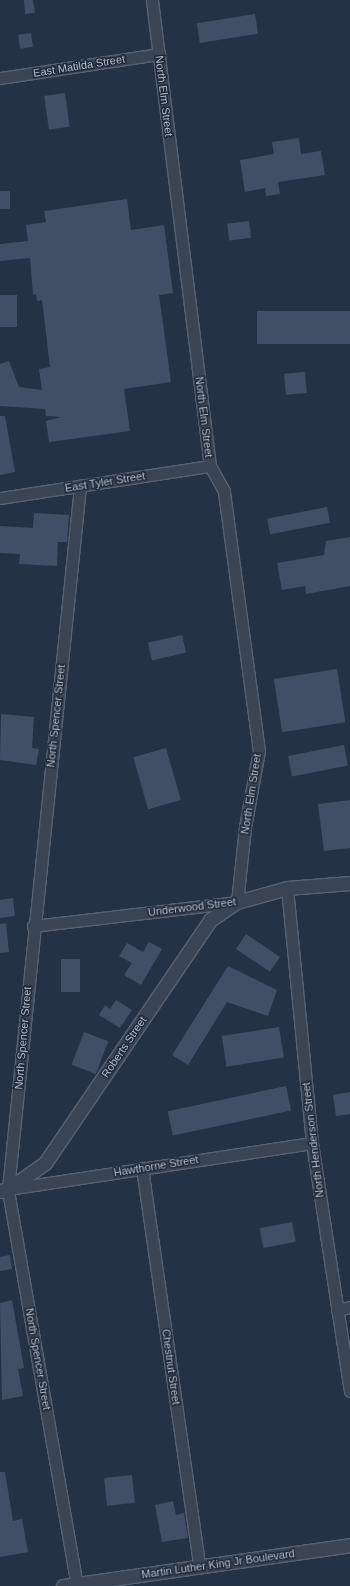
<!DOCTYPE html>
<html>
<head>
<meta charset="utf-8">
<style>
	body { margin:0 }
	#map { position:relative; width:350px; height:1586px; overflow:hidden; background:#243245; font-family:Arial,sans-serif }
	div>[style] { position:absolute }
	.building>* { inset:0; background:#404f65; transform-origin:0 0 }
	.roads { filter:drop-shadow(1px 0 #576272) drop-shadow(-1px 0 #576272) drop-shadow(0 1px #576272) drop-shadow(0 -1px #576272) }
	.minor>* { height:11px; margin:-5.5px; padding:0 5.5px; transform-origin:5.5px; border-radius:5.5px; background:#394454 }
	.tertiary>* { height:13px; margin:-6.5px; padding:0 6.5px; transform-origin:6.5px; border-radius:6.5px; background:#394454 }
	span { translate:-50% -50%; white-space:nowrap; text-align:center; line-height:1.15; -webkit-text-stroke:3px #1d293a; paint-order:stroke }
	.street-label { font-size:11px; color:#b6bfce }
</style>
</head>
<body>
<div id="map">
	<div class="building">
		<div style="clip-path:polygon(24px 0,33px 0,35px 13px,25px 14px)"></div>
		<div style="left:255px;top:14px;width:20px;height:59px;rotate:81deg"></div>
		<div style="left:31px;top:33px;width:14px;height:13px;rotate:82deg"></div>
		<div style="left:65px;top:93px;width:34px;height:21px;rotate:82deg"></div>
		<div style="clip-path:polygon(299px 138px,301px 154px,321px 151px,325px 175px,278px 182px,280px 194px,266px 196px,265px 188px,245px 192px,240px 160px,274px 154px,272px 142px)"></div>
		<div style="left:0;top:191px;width:10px;height:18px"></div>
		<div style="clip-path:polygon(127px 199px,131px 230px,164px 225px,173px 293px,159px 295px,171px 382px,124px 389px,130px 431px,49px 442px,46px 421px,61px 417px,46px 416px,45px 409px,0 406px,0 364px,9px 361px,19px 387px,42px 390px,39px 369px,50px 367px,42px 300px,37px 301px,36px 294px,33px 295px,30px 258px,0 261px,0 244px,28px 241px,26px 225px,46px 222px,44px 211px)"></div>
		<div style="left:249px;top:221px;width:17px;height:22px;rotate:83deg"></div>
		<div style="left:0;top:295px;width:17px;height:32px"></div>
		<div style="left:350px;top:311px;width:33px;height:93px;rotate:90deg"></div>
		<div style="left:305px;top:372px;width:21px;height:21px;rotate:85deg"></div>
		<div style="clip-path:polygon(0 416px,5px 416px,15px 472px,0 475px)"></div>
		<div style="left:327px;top:507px;width:16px;height:61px;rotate:79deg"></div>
		<div style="clip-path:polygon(34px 513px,69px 515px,67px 542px,58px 542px,57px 566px,19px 564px,20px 554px,0 553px,0 526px,33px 528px)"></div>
		<div style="clip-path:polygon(350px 537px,350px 586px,306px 594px,305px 586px,282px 590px,277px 563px,324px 555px,326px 541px)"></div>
		<div style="left:182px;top:635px;width:18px;height:35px;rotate:77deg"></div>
		<div style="left:337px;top:669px;width:54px;height:64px;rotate:81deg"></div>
		<div style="clip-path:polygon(1px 714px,34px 717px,32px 748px,39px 749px,36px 765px,0 760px)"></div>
		<div style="left:344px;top:745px;width:21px;height:57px;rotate:79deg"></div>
		<div style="left:166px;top:748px;width:54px;height:34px;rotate:74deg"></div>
		<div style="clip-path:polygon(350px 800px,350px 848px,324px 851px,318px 804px)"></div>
		<div style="clip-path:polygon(13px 898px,15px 916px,0 918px,0 900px)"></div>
		<div style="clip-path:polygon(6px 923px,9px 952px,0 953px,0 924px)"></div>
		<div style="left:246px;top:934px;width:41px;height:18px;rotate:34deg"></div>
		<div style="clip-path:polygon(149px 942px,162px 949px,141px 985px,124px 975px,132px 963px,119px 956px,127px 943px,143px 952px)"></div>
		<div style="left:61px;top:959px;width:19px;height:33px"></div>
		<div style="clip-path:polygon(228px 966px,277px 990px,268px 1016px,227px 1002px,188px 1065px,172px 1055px)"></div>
		<div style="clip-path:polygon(116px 1000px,132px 1010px,120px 1028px,99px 1015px,105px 1005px,110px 1009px)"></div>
		<div style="left:279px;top:1027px;width:31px;height:58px;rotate:81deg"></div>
		<div style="left:84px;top:1032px;width:26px;height:35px;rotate:21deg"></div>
		<div style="left:286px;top:1086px;width:25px;height:121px;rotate:78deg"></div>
		<div style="clip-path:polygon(350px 1092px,350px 1114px,336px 1116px,333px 1095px)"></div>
		<div style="left:292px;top:1222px;width:20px;height:33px;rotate:79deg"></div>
		<div style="clip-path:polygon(10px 1255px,12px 1269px,0 1271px,0 1257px)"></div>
		<div style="clip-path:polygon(12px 1300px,24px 1368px,18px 1369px,23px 1396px,2px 1400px,0 1303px)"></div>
		<div style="clip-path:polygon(0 1472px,5px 1472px,13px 1521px,22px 1519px,28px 1552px,0 1557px)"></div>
		<div style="left:132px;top:1475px;width:28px;height:28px;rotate:84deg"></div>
		<div style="clip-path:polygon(173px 1501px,176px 1515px,184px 1513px,188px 1538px,162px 1542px,155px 1505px)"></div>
	</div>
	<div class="roads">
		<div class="minor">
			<div style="left:0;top:78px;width:161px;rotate:-8.6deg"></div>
			<div style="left:0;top:498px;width:212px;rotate:-8.7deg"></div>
			<div style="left:287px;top:888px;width:256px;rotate:84.4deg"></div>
			<div style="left:312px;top:1143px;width:251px;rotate:81.3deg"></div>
			<div style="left:33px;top:926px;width:205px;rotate:-6.7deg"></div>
			<div style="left:237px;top:902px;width:75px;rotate:-83.9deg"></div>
			<div style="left:245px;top:827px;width:77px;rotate:-79.6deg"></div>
			<div style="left:259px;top:751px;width:262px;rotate:-97.7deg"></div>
			<div style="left:224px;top:491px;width:29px;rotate:-119deg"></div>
			<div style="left:210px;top:466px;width:470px;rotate:-97.1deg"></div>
			<div style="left:142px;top:1168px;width:402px;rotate:81.8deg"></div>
			<div style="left:8px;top:1189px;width:307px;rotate:-8.6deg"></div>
			<div style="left:337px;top:1310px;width:13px;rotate:-13deg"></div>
			<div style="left:77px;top:1586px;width:403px;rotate:-99.9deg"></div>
			<div style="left:8px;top:1189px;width:707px;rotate:-84.15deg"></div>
		</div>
		<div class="tertiary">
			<div style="left:0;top:1191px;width:8px;rotate:-14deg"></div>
			<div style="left:8px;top:1189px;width:45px;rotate:-35.1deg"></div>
			<div style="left:45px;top:1163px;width:294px;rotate:-55.8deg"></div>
			<div style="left:210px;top:920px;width:32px;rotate:-34deg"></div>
			<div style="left:237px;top:902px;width:52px;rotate:-15.6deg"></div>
			<div style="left:287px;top:888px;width:63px;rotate:-4.5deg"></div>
			<div style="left:63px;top:1586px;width:290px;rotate:-8.1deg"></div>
		</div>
	</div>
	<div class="street-label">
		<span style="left:79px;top:66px;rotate:-9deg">East Matilda Street</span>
		<span style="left:164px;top:96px;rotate:83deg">North Elm Street</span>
		<span style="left:204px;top:417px;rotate:83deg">North Elm Street</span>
		<span style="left:105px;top:482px;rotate:-9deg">East Tyler Street</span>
		<span style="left:56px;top:716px;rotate:-84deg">North Spencer Street</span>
		<span style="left:251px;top:794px;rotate:-81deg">North Elm Street</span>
		<span style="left:192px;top:907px;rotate:-7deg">Underwood Street</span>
		<span style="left:23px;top:1038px;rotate:-85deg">North Spencer Street</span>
		<span style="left:124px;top:1047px;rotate:-56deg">Roberts Street</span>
		<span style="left:313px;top:1140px;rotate:-97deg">North Henderson Street</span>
		<span style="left:156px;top:1166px;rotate:-9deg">Hawthorne Street</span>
		<span style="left:38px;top:1359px;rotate:80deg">North Spencer Street</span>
		<span style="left:171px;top:1367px;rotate:82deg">Chestnut Street</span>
		<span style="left:218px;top:1564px;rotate:-8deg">Martin Luther King Jr Boulevard</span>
	</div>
</div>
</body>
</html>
